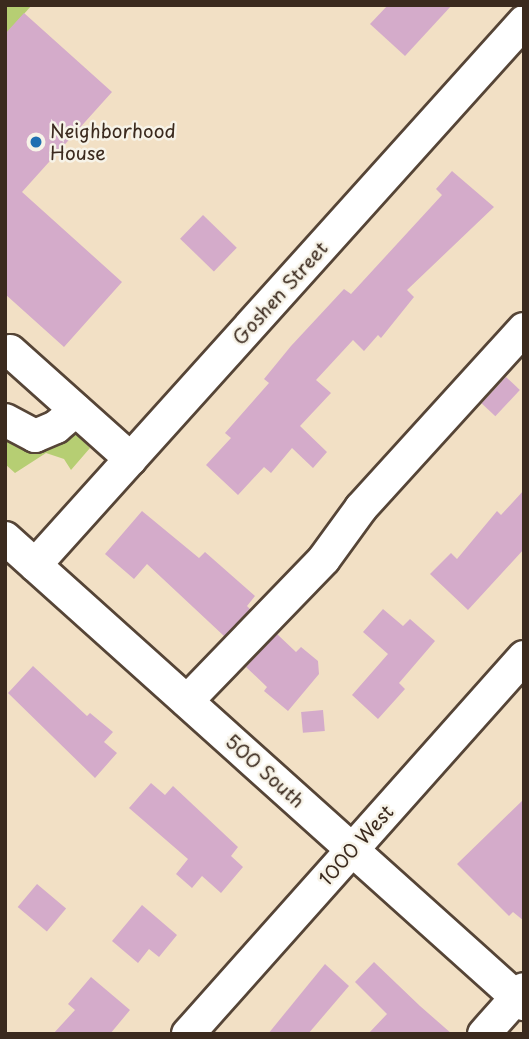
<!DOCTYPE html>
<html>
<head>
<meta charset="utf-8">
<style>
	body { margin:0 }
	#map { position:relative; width:529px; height:1039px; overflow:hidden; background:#f2e0c5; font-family:"Playpen Sans",sans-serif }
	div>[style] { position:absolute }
	.green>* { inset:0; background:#b6ce73 }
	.building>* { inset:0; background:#d4abca; transform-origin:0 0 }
	.roads { filter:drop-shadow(2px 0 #564537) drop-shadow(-2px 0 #564537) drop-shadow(0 2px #564537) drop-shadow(0 -2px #564537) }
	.minor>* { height:32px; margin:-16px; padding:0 16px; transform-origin:16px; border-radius:16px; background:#fff }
	.dots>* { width:19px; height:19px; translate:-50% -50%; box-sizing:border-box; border:4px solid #f7f3e8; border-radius:50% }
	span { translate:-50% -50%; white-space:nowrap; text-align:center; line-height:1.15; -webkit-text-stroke:5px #f7f3e8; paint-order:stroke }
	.poi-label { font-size:19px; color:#3b2a1e }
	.left { translate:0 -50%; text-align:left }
	.street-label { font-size:19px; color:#3b2a1e }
	.frame { position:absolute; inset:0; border:7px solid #3b2a1e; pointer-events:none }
</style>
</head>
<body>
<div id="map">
	<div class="green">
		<div style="clip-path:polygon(5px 5px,32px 5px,5px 35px)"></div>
		<div style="clip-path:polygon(5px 433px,75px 433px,90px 448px,71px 470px,64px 459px,46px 453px,15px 473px,5px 464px)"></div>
	</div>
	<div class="building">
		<div style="clip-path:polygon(388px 5px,452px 5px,405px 56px,370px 24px)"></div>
		<div style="clip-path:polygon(24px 13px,112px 92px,22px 192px,122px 282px,64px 347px,5px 294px,5px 34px)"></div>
		<div style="clip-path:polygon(452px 171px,494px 207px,407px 290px,414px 297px,381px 338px,378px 335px,364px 351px,353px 340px,316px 380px,331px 393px,300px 426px,327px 452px,313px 468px,292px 448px,271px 473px,264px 467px,238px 495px,206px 465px,231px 438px,225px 433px,269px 383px,264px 379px,291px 346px,344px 289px,351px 294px,442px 195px,436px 189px)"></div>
		<div style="left:203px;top:215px;width:47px;height:33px;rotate:44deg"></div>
		<div style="left:506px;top:377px;width:19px;height:36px;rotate:43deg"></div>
		<div style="clip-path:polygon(524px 490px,524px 549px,468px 610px,430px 574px,451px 553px,457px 559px,497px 511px,501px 515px)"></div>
		<div style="clip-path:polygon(142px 511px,199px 558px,205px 552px,255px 596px,247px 606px,250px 609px,224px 636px,147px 564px,134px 579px,105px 554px)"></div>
		<div style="clip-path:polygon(383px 609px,403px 626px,410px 619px,435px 641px,399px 683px,405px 689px,378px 719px,352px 695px,388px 654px,363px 632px)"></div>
		<div style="clip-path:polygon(277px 634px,296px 652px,301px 647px,318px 661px,319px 674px,288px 711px,264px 691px,267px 687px,246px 667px)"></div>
		<div style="clip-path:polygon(33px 666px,87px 716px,90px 713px,113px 732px,104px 742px,117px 753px,95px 778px,8px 693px)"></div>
		<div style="left:323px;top:710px;width:21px;height:22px;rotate:85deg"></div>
		<div style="clip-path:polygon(151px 783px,165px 795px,173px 786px,238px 847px,231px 856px,243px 867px,221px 893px,202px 876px,192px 888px,176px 874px,188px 859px,129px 808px)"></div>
		<div style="clip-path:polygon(524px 799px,524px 921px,513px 912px,509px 916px,457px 864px)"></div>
		<div style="left:37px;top:884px;width:38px;height:30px;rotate:40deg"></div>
		<div style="clip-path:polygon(142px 905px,177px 935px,159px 957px,149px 949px,138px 963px,112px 941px)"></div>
		<div style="clip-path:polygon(374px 962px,420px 1006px,452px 1034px,368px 1034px,387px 1014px,355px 982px)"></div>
		<div style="clip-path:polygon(325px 964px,349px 986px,308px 1034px,268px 1034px)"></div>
		<div style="clip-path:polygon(91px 977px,130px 1010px,110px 1034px,53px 1034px,75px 1010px,68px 1004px)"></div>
	</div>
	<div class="roads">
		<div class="minor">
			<div style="left:10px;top:351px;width:162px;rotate:41.8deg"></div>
			<div style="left:5px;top:420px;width:34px;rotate:28deg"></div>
			<div style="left:35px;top:436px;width:23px;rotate:-23deg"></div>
			<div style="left:56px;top:427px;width:26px;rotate:-40deg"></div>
			<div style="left:5px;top:538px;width:698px;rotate:41.92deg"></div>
			<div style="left:35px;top:565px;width:731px;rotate:-48deg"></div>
			<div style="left:187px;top:701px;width:197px;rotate:-46deg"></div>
			<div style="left:324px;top:559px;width:63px;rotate:-54deg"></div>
			<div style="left:361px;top:508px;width:242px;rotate:-47.7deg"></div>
			<div style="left:188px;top:1034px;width:505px;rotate:-48.29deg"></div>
			<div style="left:484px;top:1034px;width:60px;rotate:-48.4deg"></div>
		</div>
	</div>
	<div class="dots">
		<div style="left:36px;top:142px;background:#1f6fb2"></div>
	</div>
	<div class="poi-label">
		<span class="left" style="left:50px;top:142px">Neighborhood<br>House</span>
	</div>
	<div class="street-label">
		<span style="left:280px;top:293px;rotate:-48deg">Goshen Street</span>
		<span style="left:265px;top:771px;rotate:42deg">500 South</span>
		<span style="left:356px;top:845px;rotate:-48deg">1000 West</span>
	</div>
	<div class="frame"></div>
</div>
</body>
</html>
